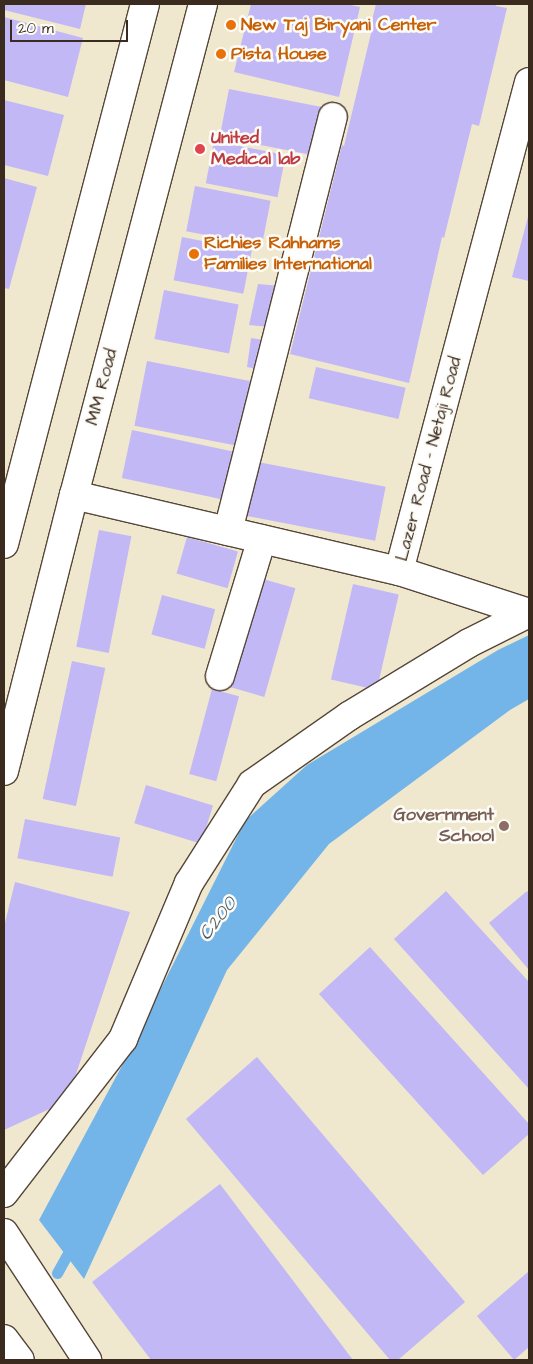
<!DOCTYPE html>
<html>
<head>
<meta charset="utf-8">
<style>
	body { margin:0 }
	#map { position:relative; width:533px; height:1364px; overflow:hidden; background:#efe8ce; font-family:"Architects Daughter",sans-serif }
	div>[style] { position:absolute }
	.water>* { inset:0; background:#74b5e9 }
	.stream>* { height:11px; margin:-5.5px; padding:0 5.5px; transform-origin:5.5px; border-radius:5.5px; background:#74b5e9 }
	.building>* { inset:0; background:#c2b8f6; transform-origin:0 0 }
	.roads { filter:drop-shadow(1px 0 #564638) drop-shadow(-1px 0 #564638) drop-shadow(0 1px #564638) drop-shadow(0 -1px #564638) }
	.street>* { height:28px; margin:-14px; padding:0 14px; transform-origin:14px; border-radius:14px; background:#fff }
	.primary>* { height:28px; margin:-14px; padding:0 14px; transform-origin:14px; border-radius:14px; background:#fff }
	.dots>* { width:14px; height:14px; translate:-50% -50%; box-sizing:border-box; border:2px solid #fdfcf7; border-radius:50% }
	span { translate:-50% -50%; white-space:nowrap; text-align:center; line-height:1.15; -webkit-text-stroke:5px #fdfcf7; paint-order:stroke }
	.food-label { font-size:18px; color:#c56008; font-weight:700 }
	.left { translate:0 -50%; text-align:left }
	.health-label { font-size:18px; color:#be3a42; font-weight:700 }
	.street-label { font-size:18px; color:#3b2a1e }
	.education-label { font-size:18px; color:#785e54; font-weight:700 }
	.right { translate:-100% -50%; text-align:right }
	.water-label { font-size:19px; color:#4f5b65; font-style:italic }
	.frame { position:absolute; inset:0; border:5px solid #3b2a1e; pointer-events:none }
	.scale { position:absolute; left:10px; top:20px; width:118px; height:22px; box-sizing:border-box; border:2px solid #3b2a1e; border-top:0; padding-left:6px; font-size:15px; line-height:18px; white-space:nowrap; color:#3b2a1e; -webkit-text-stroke:4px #fdfcf7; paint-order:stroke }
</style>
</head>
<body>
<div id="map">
	<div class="water">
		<div style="clip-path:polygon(529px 635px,529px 699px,510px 710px,329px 844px,227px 970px,84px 1279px,39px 1220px,124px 1062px,245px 821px,307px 765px,498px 650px)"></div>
	</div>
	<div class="stream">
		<div style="left:57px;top:1273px;width:33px;rotate:-61deg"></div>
	</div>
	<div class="building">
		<div style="clip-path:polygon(4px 4px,86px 4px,80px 29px,4px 10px)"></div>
		<div style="clip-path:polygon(251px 4px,346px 4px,360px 7px,339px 97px,234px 72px)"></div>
		<div style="clip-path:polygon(376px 4px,496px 4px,496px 6px,507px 8px,479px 126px,472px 124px,444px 238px,442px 237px,409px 383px,290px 354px,342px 145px,344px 146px,373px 25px,371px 24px)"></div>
		<div style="clip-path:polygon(4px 17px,83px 38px,68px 97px,4px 80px)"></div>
		<div style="left:229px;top:89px;width:97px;height:49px;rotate:11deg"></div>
		<div style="clip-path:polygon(4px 100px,64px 115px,48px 176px,4px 165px)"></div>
		<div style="left:214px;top:141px;width:73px;height:43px;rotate:11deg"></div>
		<div style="clip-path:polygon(4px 178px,37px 187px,9px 289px,4px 288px)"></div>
		<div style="left:195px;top:186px;width:77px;height:46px;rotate:11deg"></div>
		<div style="clip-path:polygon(529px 213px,529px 281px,512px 277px)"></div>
		<div style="left:182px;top:237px;width:71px;height:44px;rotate:11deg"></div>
		<div style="clip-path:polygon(258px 284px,281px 286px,270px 327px,249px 325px)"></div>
		<div style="left:164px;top:290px;width:76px;height:50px;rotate:11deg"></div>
		<div style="clip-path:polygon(251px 338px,271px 341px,263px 370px,247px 367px)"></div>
		<div style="left:147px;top:361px;width:110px;height:66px;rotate:11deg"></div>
		<div style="left:316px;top:367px;width:92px;height:32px;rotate:13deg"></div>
		<div style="left:132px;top:430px;width:108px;height:49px;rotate:12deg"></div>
		<div style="left:258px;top:462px;width:130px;height:55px;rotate:11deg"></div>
		<div style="left:99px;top:530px;width:33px;height:119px;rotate:11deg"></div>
		<div style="left:187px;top:537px;width:53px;height:38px;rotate:16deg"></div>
		<div style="left:256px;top:577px;width:41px;height:113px;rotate:16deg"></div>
		<div style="left:353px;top:584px;width:47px;height:98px;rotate:13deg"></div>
		<div style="left:162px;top:595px;width:55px;height:41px;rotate:15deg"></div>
		<div style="left:72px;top:661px;width:34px;height:141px;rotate:12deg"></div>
		<div style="left:212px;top:689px;width:28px;height:88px;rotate:15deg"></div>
		<div style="left:146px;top:785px;width:70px;height:40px;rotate:17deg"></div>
		<div style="left:25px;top:819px;width:97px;height:40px;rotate:11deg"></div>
		<div style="clip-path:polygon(15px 882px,130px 912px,67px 1101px,4px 1130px,4px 927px)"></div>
		<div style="clip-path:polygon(446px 891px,529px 982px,529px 1089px,394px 939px)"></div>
		<div style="clip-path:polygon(527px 891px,529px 894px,529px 970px,489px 923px)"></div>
		<div style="clip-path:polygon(370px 947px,529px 1124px,529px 1134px,483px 1175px,319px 994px)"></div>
		<div style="clip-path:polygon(257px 1057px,465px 1302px,398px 1360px,390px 1360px,186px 1119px)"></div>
		<div style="clip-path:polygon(220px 1184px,353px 1360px,151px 1360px,92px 1282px)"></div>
		<div style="clip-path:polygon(529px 1271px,529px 1347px,514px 1360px,477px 1316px)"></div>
	</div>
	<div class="roads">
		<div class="street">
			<div style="left:74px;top:495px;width:334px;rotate:13.2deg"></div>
			<div style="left:399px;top:571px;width:506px;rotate:-75.11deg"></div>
			<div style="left:228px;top:531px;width:427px;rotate:-75.8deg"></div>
			<div style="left:399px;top:571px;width:137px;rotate:17.9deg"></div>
			<div style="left:220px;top:676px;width:143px;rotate:-73deg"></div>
			<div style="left:4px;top:1193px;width:195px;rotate:-52.3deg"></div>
			<div style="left:123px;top:1039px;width:169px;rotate:-67.1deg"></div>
			<div style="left:189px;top:883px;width:117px;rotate:-57.5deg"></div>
			<div style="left:252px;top:784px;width:118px;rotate:-35deg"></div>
			<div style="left:349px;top:716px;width:140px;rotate:-31.3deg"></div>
			<div style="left:469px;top:643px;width:67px;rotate:-26.6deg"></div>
		</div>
		<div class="primary">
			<div style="left:4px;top:544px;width:558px;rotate:-75.37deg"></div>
			<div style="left:4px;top:771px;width:285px;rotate:-75.8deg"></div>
			<div style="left:74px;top:495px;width:508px;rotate:-75.28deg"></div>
			<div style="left:4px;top:1233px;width:152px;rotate:56.8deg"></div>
			<div style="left:4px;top:1339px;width:26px;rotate:53deg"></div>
		</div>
	</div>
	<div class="dots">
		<div style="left:231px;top:25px;background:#e8710a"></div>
		<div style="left:221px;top:54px;background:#e8710a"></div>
		<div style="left:200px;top:149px;background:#e0444e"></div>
		<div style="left:194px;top:254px;background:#e8710a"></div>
		<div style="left:504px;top:826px;background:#8d6e63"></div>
	</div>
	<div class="food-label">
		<span class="left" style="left:241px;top:25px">New Taj Biryani Center</span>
		<span class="left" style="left:231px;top:54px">Pista House</span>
		<span class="left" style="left:204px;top:254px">Richies Rahhams<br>Families International</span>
	</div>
	<div class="health-label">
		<span class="left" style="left:211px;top:149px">United<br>Medical lab</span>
	</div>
	<div class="street-label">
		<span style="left:102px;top:387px;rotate:-75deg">MM Road</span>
		<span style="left:429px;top:459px;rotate:-75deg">Lazer Road - Netaji Road</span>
	</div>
	<div class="education-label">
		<span class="right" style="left:494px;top:826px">Government<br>School</span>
	</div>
	<div class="water-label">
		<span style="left:218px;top:919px;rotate:-52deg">C200</span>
	</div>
	<div class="frame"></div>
	<div class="scale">20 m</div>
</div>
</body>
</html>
